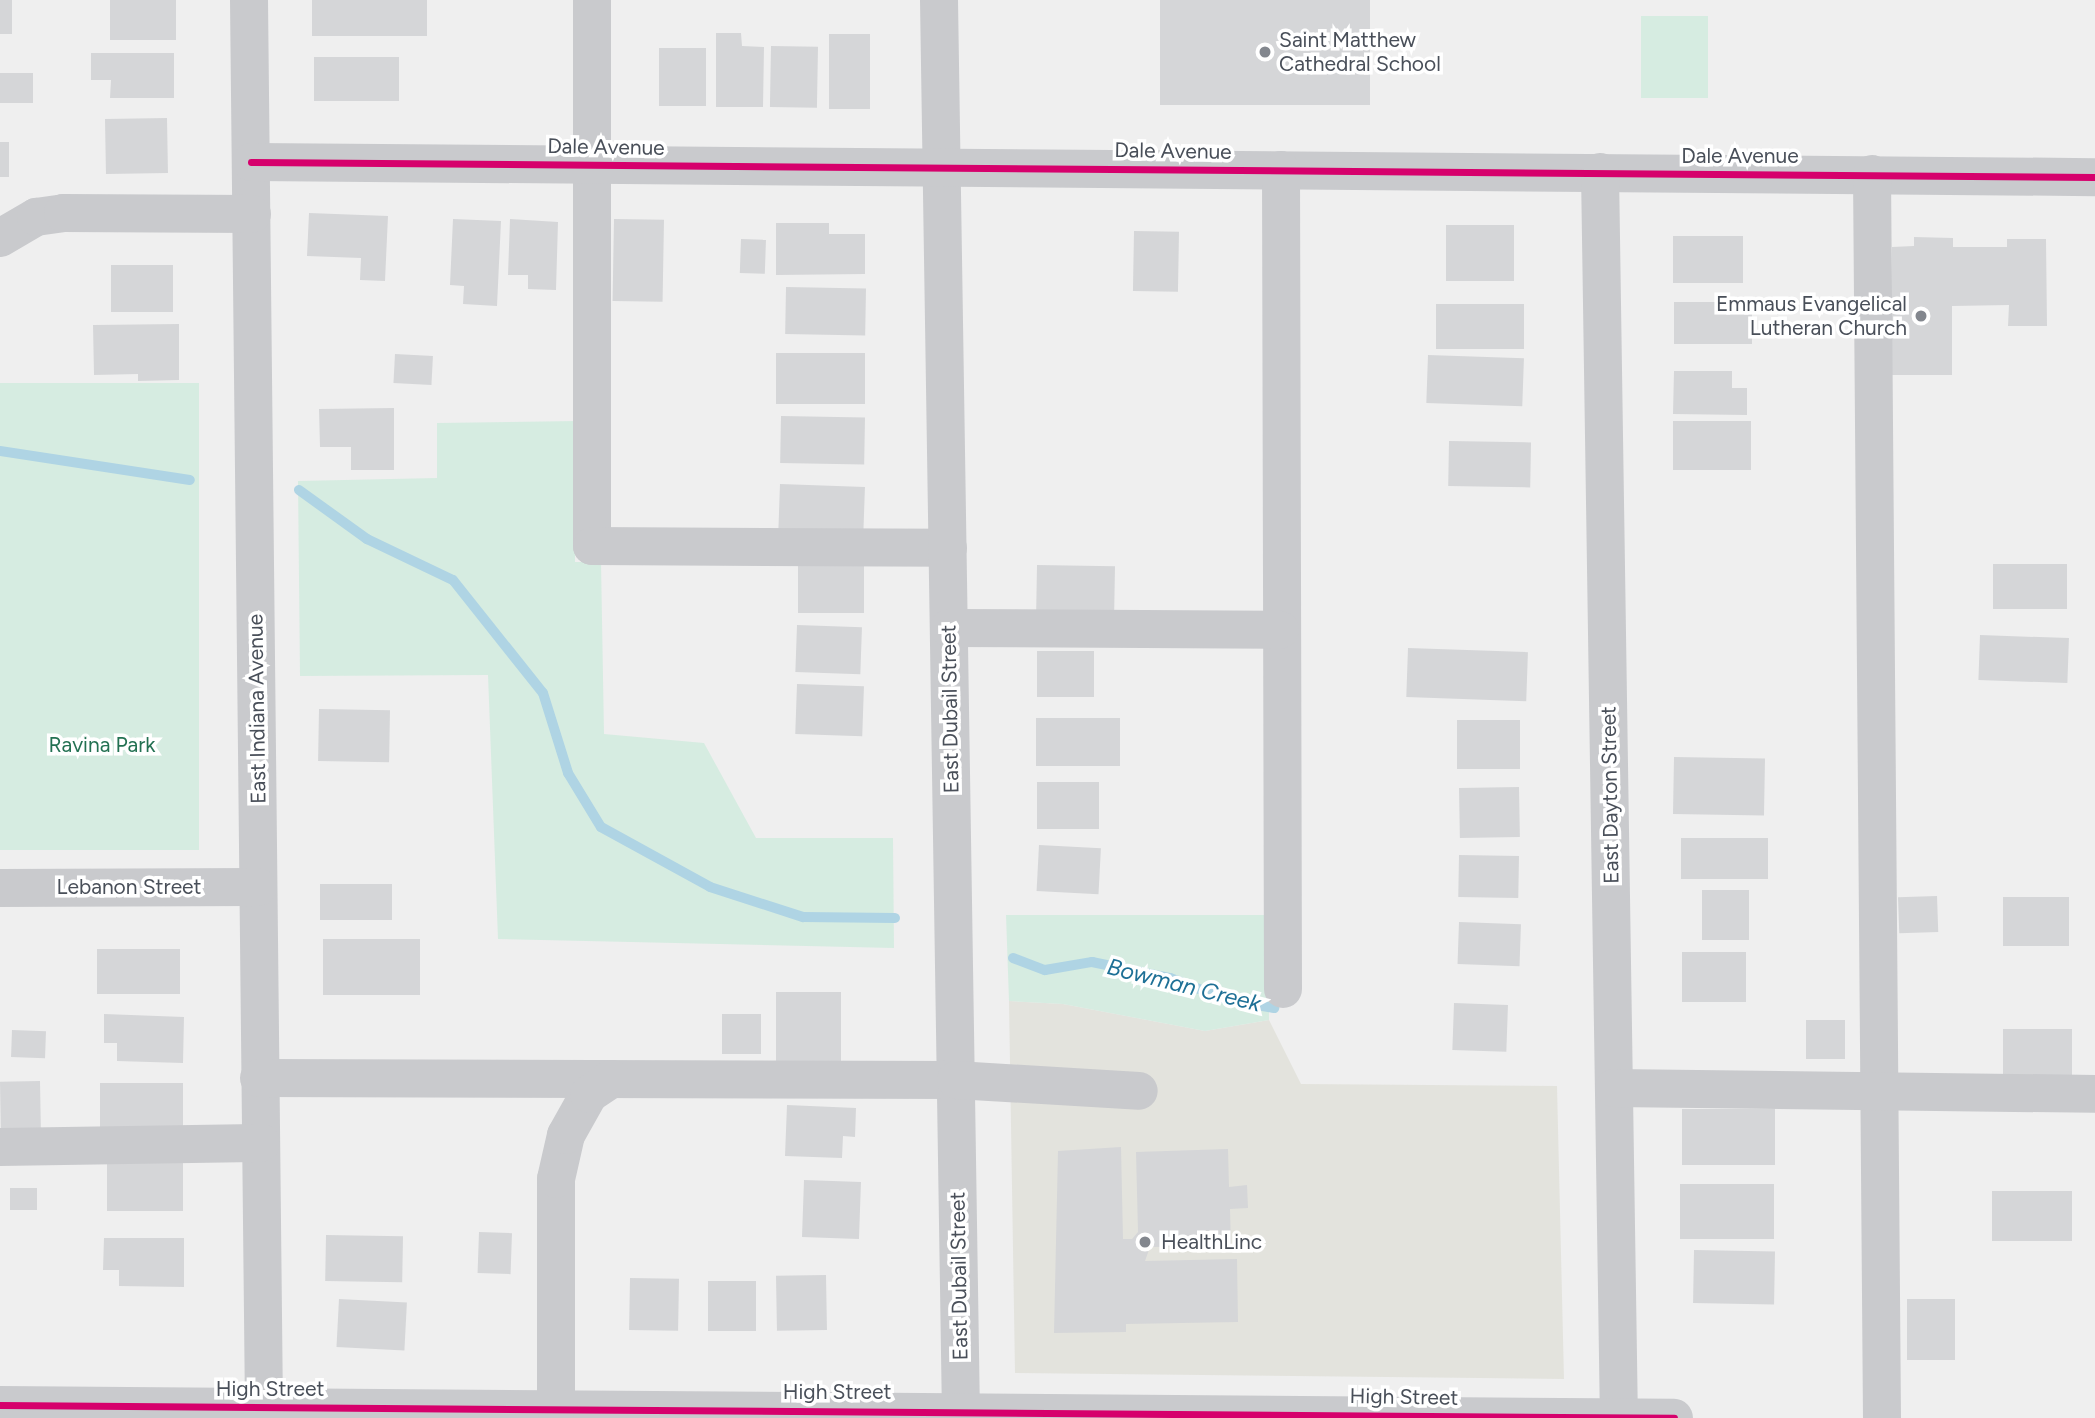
<!DOCTYPE html>
<html>
<head>
<meta charset="utf-8">
<style>
	body { margin:0 }
	#map { position:relative; width:2095px; height:1418px; overflow:hidden; background:#efefef; font-family:Figtree,sans-serif }
	div>[style] { position:absolute }
	.commercial>* { inset:0; background:#e3e3dd }
	.green>* { inset:0; background:#d6ece1; transform-origin:0 0 }
	.stream>* { height:10px; margin:-5px; padding:0 5px; transform-origin:5px; border-radius:5px; background:#afd4e4 }
	.building>* { inset:0; background:#d5d6d8; transform-origin:0 0 }
	.minor>* { height:38px; margin:-19px; padding:0 19px; transform-origin:19px; border-radius:19px; background:#c9cacd }
	.cycleway>* { height:7px; margin:-3.5px; padding:0 3.5px; transform-origin:3.5px; border-radius:3.5px; background:#d6006c }
	.dots>* { width:19px; height:19px; translate:-50% -50%; box-sizing:border-box; border:4px solid #fff; border-radius:50% }
	span { translate:-50% -50%; white-space:nowrap; text-align:center; line-height:1.15; -webkit-text-stroke:7px #fff; paint-order:stroke }
	.poi-label { font-size:21px; color:#494f59 }
	.left { translate:0 -50%; text-align:left }
	.right { translate:-100% -50%; text-align:right }
	.street-label { font-size:21px; color:#494f59 }
	.park-label { font-size:21px; color:#237152 }
	.water-label { font-size:23px; color:#1e7096; font-style:italic }
</style>
</head>
<body>
<div id="map">
	<div class="commercial">
		<div style="clip-path:polygon(1009px 1001px,1063px 1004px,1205px 1031px,1269px 1020px,1301px 1084px,1557px 1086px,1564px 1379px,1015px 1373px)"></div>
	</div>
	<div class="green">
		<div style="left:1641px;top:16px;width:67px;height:82px"></div>
		<div style="left:0;top:383px;width:199px;height:467px"></div>
		<div style="clip-path:polygon(578px 421px,575px 562px,601px 562px,604px 734px,704px 743px,756px 838px,893px 838px,894px 948px,498px 939px,488px 675px,300px 676px,298px 481px,437px 478px,437px 423px)"></div>
		<div style="clip-path:polygon(1006px 915px,1268px 915px,1269px 1020px,1205px 1031px,1063px 1004px,1009px 1001px)"></div>
	</div>
	<div class="stream">
		<div style="left:0;top:451px;width:192px;rotate:8.7deg"></div>
		<div style="left:299px;top:490px;width:84px;rotate:35.8deg"></div>
		<div style="left:367px;top:539px;width:95px;rotate:25.5deg"></div>
		<div style="left:453px;top:580px;width:144px;rotate:51.5deg"></div>
		<div style="left:543px;top:693px;width:84px;rotate:72.6deg"></div>
		<div style="left:568px;top:773px;width:63px;rotate:58.6deg"></div>
		<div style="left:601px;top:827px;width:124px;rotate:28.8deg"></div>
		<div style="left:710px;top:887px;width:98px;rotate:17.9deg"></div>
		<div style="left:803px;top:917px;width:92px;rotate:0.6deg"></div>
		<div style="left:1013px;top:958px;width:34px;rotate:21deg"></div>
		<div style="left:1045px;top:970px;width:48px;rotate:-9.7deg"></div>
		<div style="left:1092px;top:962px;width:80px;rotate:11.6deg"></div>
		<div style="left:1170px;top:978px;width:62px;rotate:20.8deg"></div>
		<div style="left:1228px;top:1000px;width:47px;rotate:9.9deg"></div>
	</div>
	<div class="building">
		<div style="left:0;top:0;width:12px;height:34px"></div>
		<div style="left:110px;top:0;width:66px;height:40px"></div>
		<div style="left:312px;top:0;width:115px;height:36px"></div>
		<div style="left:1160px;top:0;width:210px;height:105px"></div>
		<div style="clip-path:polygon(716px 33px,741px 33px,742px 46px,764px 47px,763px 107px,716px 107px)"></div>
		<div style="left:829px;top:34px;width:41px;height:75px"></div>
		<div style="left:771px;top:46px;width:47px;height:61px;rotate:1deg"></div>
		<div style="left:659px;top:48px;width:47px;height:58px"></div>
		<div style="clip-path:polygon(91px 53px,174px 53px,174px 98px,110px 98px,111px 80px,91px 80px)"></div>
		<div style="left:314px;top:57px;width:85px;height:44px"></div>
		<div style="left:0;top:73px;width:33px;height:30px"></div>
		<div style="left:167px;top:118px;width:55px;height:62px;rotate:89deg"></div>
		<div style="left:0;top:142px;width:9px;height:35px"></div>
		<div style="clip-path:polygon(309px 213px,388px 216px,385px 281px,360px 280px,361px 258px,307px 256px)"></div>
		<div style="clip-path:polygon(453px 219px,501px 221px,497px 306px,463px 304px,464px 286px,450px 285px)"></div>
		<div style="clip-path:polygon(510px 219px,558px 222px,556px 290px,528px 289px,528px 275px,508px 275px)"></div>
		<div style="left:614px;top:219px;width:50px;height:82px;rotate:1deg"></div>
		<div style="clip-path:polygon(776px 223px,829px 223px,829px 234px,865px 234px,865px 274px,776px 275px)"></div>
		<div style="left:1446px;top:225px;width:68px;height:56px"></div>
		<div style="left:1134px;top:231px;width:45px;height:60px;rotate:1deg"></div>
		<div style="left:1673px;top:236px;width:70px;height:47px"></div>
		<div style="clip-path:polygon(1914px 237px,1953px 238px,1953px 247px,2007px 247px,2007px 239px,2046px 239px,2047px 326px,2008px 326px,2009px 305px,1952px 306px,1952px 375px,1890px 375px,1892px 247px,1914px 246px)"></div>
		<div style="left:741px;top:239px;width:25px;height:34px;rotate:2deg"></div>
		<div style="left:111px;top:265px;width:62px;height:47px"></div>
		<div style="left:786px;top:287px;width:80px;height:47px;rotate:1deg"></div>
		<div style="left:1752px;top:302px;width:42px;height:78px;rotate:90deg"></div>
		<div style="left:1436px;top:304px;width:88px;height:45px"></div>
		<div style="clip-path:polygon(179px 324px,179px 380px,138px 381px,138px 374px,94px 375px,93px 325px)"></div>
		<div style="left:865px;top:353px;width:51px;height:89px;rotate:90deg"></div>
		<div style="left:395px;top:354px;width:38px;height:29px;rotate:3deg"></div>
		<div style="left:1428px;top:355px;width:96px;height:48px;rotate:2deg"></div>
		<div style="clip-path:polygon(1674px 371px,1732px 371px,1732px 388px,1747px 388px,1747px 415px,1673px 414px)"></div>
		<div style="clip-path:polygon(394px 408px,394px 470px,351px 470px,351px 447px,320px 447px,319px 409px)"></div>
		<div style="left:781px;top:416px;width:84px;height:47px;rotate:1deg"></div>
		<div style="left:1751px;top:421px;width:49px;height:78px;rotate:90deg"></div>
		<div style="left:1449px;top:441px;width:82px;height:45px;rotate:1deg"></div>
		<div style="left:780px;top:484px;width:85px;height:52px;rotate:2deg"></div>
		<div style="left:864px;top:562px;width:51px;height:66px;rotate:90deg"></div>
		<div style="left:2067px;top:564px;width:45px;height:74px;rotate:90deg"></div>
		<div style="left:1037px;top:565px;width:78px;height:46px;rotate:1deg"></div>
		<div style="left:797px;top:625px;width:65px;height:47px;rotate:2deg"></div>
		<div style="left:1980px;top:635px;width:89px;height:45px;rotate:2deg"></div>
		<div style="left:1408px;top:648px;width:120px;height:49px;rotate:2deg"></div>
		<div style="left:1037px;top:651px;width:57px;height:46px"></div>
		<div style="left:797px;top:684px;width:67px;height:50px;rotate:2deg"></div>
		<div style="left:319px;top:709px;width:71px;height:52px;rotate:1deg"></div>
		<div style="left:1120px;top:718px;width:48px;height:84px;rotate:90deg"></div>
		<div style="left:1520px;top:720px;width:49px;height:63px;rotate:90deg"></div>
		<div style="left:1674px;top:757px;width:91px;height:57px;rotate:1deg"></div>
		<div style="left:1037px;top:782px;width:62px;height:47px"></div>
		<div style="left:1519px;top:787px;width:50px;height:60px;rotate:89deg"></div>
		<div style="left:1681px;top:838px;width:87px;height:41px"></div>
		<div style="left:1039px;top:845px;width:62px;height:46px;rotate:3deg"></div>
		<div style="left:1459px;top:855px;width:60px;height:42px;rotate:1deg"></div>
		<div style="left:392px;top:884px;width:36px;height:72px;rotate:90deg"></div>
		<div style="left:1702px;top:890px;width:47px;height:50px"></div>
		<div style="left:1937px;top:896px;width:36px;height:39px;rotate:88deg"></div>
		<div style="left:2003px;top:897px;width:66px;height:49px"></div>
		<div style="left:1459px;top:922px;width:62px;height:42px;rotate:2deg"></div>
		<div style="left:323px;top:939px;width:97px;height:56px"></div>
		<div style="left:180px;top:949px;width:45px;height:83px;rotate:90deg"></div>
		<div style="left:1682px;top:952px;width:64px;height:50px"></div>
		<div style="left:841px;top:992px;width:75px;height:65px;rotate:90deg"></div>
		<div style="left:1454px;top:1003px;width:54px;height:47px;rotate:2deg"></div>
		<div style="clip-path:polygon(104px 1014px,184px 1017px,183px 1063px,117px 1061px,117px 1043px,104px 1043px)"></div>
		<div style="left:761px;top:1014px;width:40px;height:39px;rotate:90deg"></div>
		<div style="left:1806px;top:1020px;width:39px;height:39px"></div>
		<div style="left:2003px;top:1029px;width:69px;height:47px"></div>
		<div style="left:12px;top:1030px;width:34px;height:27px;rotate:2deg"></div>
		<div style="left:40px;top:1081px;width:56px;height:40px;rotate:89deg"></div>
		<div style="left:100px;top:1083px;width:83px;height:51px"></div>
		<div style="clip-path:polygon(787px 1105px,856px 1108px,855px 1137px,843px 1136px,842px 1158px,785px 1156px)"></div>
		<div style="left:1682px;top:1109px;width:93px;height:56px"></div>
		<div style="clip-path:polygon(1121px 1147px,1123px 1239px,1132px 1239px,1138px 1232px,1136px 1152px,1228px 1149px,1229px 1187px,1247px 1185px,1248px 1208px,1230px 1209px,1231px 1246px,1150px 1247px,1145px 1261px,1237px 1259px,1238px 1322px,1126px 1324px,1126px 1332px,1054px 1333px,1058px 1151px)"></div>
		<div style="left:107px;top:1163px;width:76px;height:48px"></div>
		<div style="left:804px;top:1180px;width:57px;height:57px;rotate:2deg"></div>
		<div style="left:1774px;top:1184px;width:55px;height:94px;rotate:90deg"></div>
		<div style="left:10px;top:1188px;width:27px;height:22px"></div>
		<div style="left:1992px;top:1191px;width:80px;height:50px"></div>
		<div style="left:479px;top:1232px;width:33px;height:41px;rotate:2deg"></div>
		<div style="left:326px;top:1235px;width:77px;height:46px;rotate:1deg"></div>
		<div style="clip-path:polygon(104px 1238px,184px 1238px,184px 1287px,119px 1286px,119px 1270px,103px 1270px)"></div>
		<div style="left:1694px;top:1250px;width:81px;height:53px;rotate:1deg"></div>
		<div style="left:826px;top:1275px;width:55px;height:50px;rotate:89deg"></div>
		<div style="left:630px;top:1278px;width:49px;height:52px;rotate:1deg"></div>
		<div style="left:756px;top:1281px;width:50px;height:48px;rotate:90deg"></div>
		<div style="left:339px;top:1299px;width:68px;height:48px;rotate:3deg"></div>
		<div style="left:1907px;top:1299px;width:48px;height:61px"></div>
	</div>
	<div class="minor">
		<div style="left:249px;top:0;width:1418px;rotate:89.39deg"></div>
		<div style="left:592px;top:0;width:546px;rotate:90deg"></div>
		<div style="left:592px;top:546px;width:356px;rotate:0.3deg"></div>
		<div style="left:939px;top:0;width:1418px;rotate:89.11deg"></div>
		<div style="left:251px;top:162px;width:1844px;rotate:0.47deg"></div>
		<div style="left:1281px;top:170px;width:819px;rotate:89.86deg"></div>
		<div style="left:1600px;top:172px;width:1245px;rotate:89.13deg"></div>
		<div style="left:1872px;top:174px;width:1244px;rotate:89.54deg"></div>
		<div style="left:0;top:238px;width:42px;rotate:-30.3deg"></div>
		<div style="left:36px;top:217px;width:27px;rotate:-8deg"></div>
		<div style="left:63px;top:213px;width:189px;rotate:0.3deg"></div>
		<div style="left:949px;top:628px;width:331px;rotate:0.3deg"></div>
		<div style="left:0;top:888px;width:258px;rotate:-0.2deg"></div>
		<div style="left:259px;top:1078px;width:697px;rotate:0.16deg"></div>
		<div style="left:956px;top:1080px;width:183px;rotate:3.4deg"></div>
		<div style="left:1614px;top:1088px;width:481px;rotate:0.7deg"></div>
		<div style="left:0;top:1147px;width:261px;rotate:-0.9deg"></div>
		<div style="left:0;top:1405px;width:1674px;rotate:0.44deg"></div>
		<div style="left:556px;top:1408px;width:229px;rotate:-90deg"></div>
		<div style="left:556px;top:1179px;width:45px;rotate:-77.2deg"></div>
		<div style="left:566px;top:1135px;width:47px;rotate:-60.7deg"></div>
		<div style="left:589px;top:1094px;width:27px;rotate:-34deg"></div>
	</div>
	<div class="cycleway">
		<div style="left:251px;top:162px;width:1844px;rotate:0.47deg"></div>
		<div style="left:0;top:1405px;width:1674px;rotate:0.44deg"></div>
	</div>
	<div class="dots">
		<div style="left:1265px;top:52px;background:#83878e"></div>
		<div style="left:1921px;top:316px;background:#83878e"></div>
		<div style="left:1145px;top:1242px;background:#83878e"></div>
	</div>
	<div class="poi-label">
		<span class="left" style="left:1279px;top:52px">Saint Matthew<br>Cathedral School</span>
		<span class="right" style="left:1907px;top:316px">Emmaus Evangelical<br>Lutheran Church</span>
		<span class="left" style="left:1161px;top:1242px">HealthLinc</span>
	</div>
	<div class="street-label">
		<span style="left:606px;top:147px;rotate:1deg">Dale Avenue</span>
		<span style="left:1173px;top:151px;rotate:1deg">Dale Avenue</span>
		<span style="left:1740px;top:156px">Dale Avenue</span>
		<span style="left:257px;top:709px;rotate:-91deg">East Indiana Avenue</span>
		<span style="left:950px;top:709px;rotate:-91deg">East Dubail Street</span>
		<span style="left:1610px;top:795px;rotate:-91deg">East Dayton Street</span>
		<span style="left:129px;top:887px">Lebanon Street</span>
		<span style="left:959px;top:1276px;rotate:-91deg">East Dubail Street</span>
		<span style="left:270px;top:1389px">High Street</span>
		<span style="left:837px;top:1392px">High Street</span>
		<span style="left:1404px;top:1397px;rotate:1deg">High Street</span>
	</div>
	<div class="park-label">
		<span style="left:102px;top:745px">Ravina Park</span>
	</div>
	<div class="water-label">
		<span style="left:1184px;top:985px;rotate:14deg">Bowman Creek</span>
	</div>
</div>
</body>
</html>
